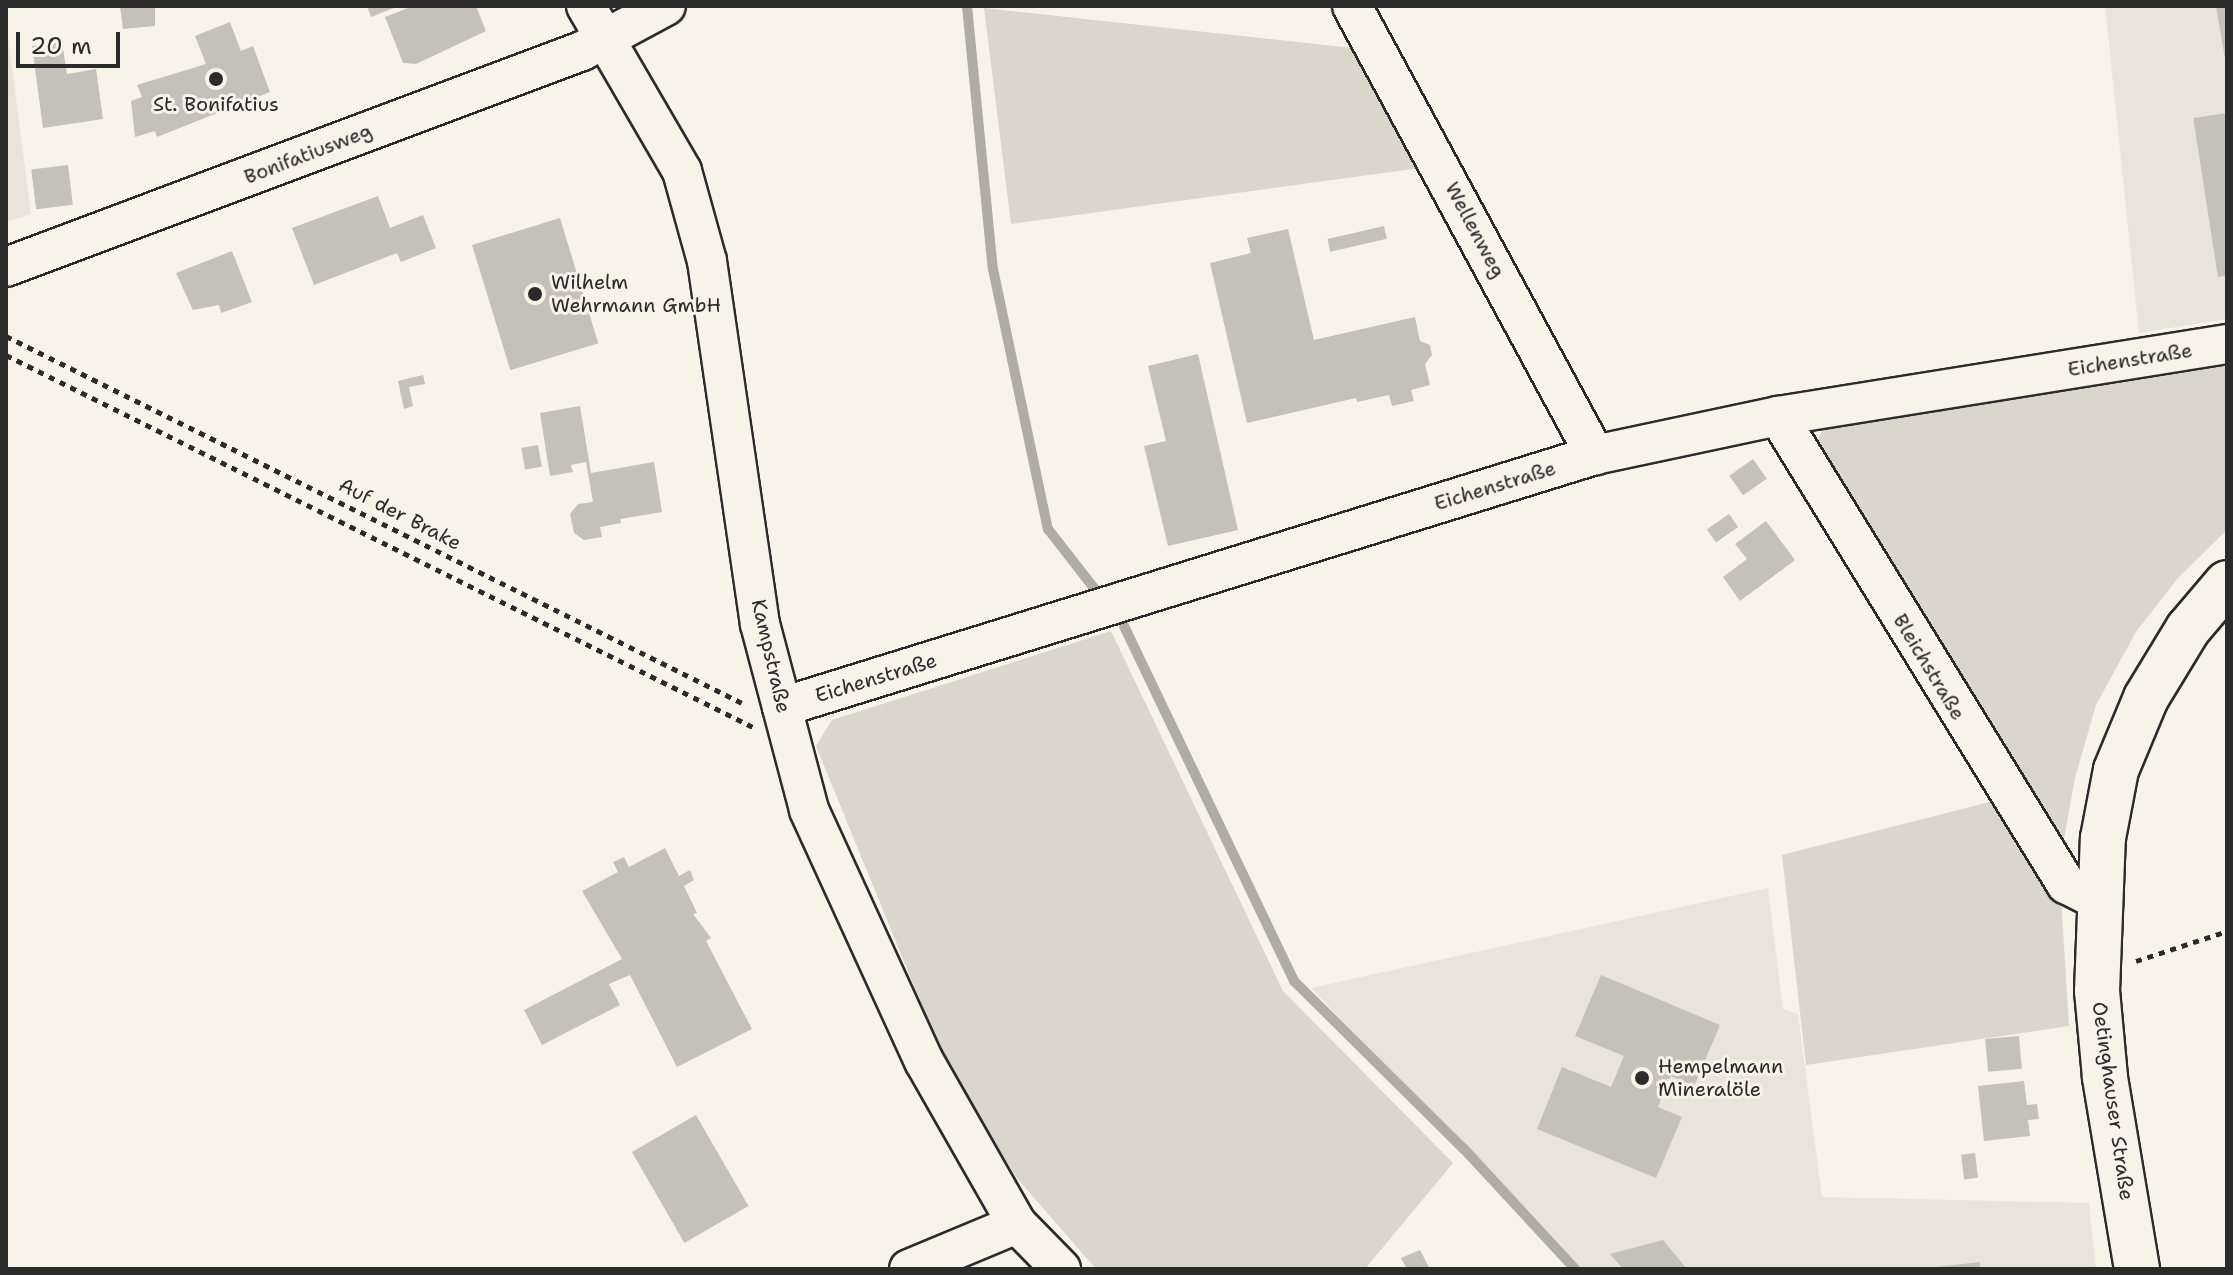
<!DOCTYPE html>
<html>
<head>
<meta charset="utf-8">
<style>
	body { margin:0 }
	#map { position:relative; width:2233px; height:1275px; overflow:hidden; background:#f7f3e8; font-family:"Shantell Sans",sans-serif }
	div>[style] { position:absolute }
	.built>* { inset:0; background:#e8e4da }
	.green>* { inset:0; background:#dad6cc }
	.stream>* { height:10px; margin:-5px; padding:0 5px; transform-origin:5px; border-radius:5px; background:#afaca4 }
	.building>* { inset:0; background:#c4c1b9; transform-origin:0 0 }
	.path>* { height:5px; margin-top:-2.5px; transform-origin:0; background:repeating-linear-gradient(90deg,#2b2b2b 0 6px,transparent 0 12px) }
	.roads { filter:drop-shadow(2px 0 #2b2b2b) drop-shadow(-2px 0 #2b2b2b) drop-shadow(0 2px #2b2b2b) drop-shadow(0 -2px #2b2b2b) }
	.minor>* { height:38px; margin:-19px; padding:0 19px; transform-origin:19px; border-radius:19px; background:#f7f3e8 }
	.tertiary>* { height:44px; margin:-22px; padding:0 22px; transform-origin:22px; border-radius:22px; background:#f7f3e8 }
	.dots>* { width:22px; height:22px; translate:-50% -50%; box-sizing:border-box; border:4px solid #f7f3e8; border-radius:50% }
	span { translate:-50% -50%; white-space:nowrap; text-align:center; line-height:1.15; -webkit-text-stroke:6px #f7f3e8; paint-order:stroke }
	.poi-label { font-size:20px; color:#2b2b2b }
	.left { translate:0 -50%; text-align:left }
	.street-label { font-size:20px; color:#2b2b2b }
	.frame { position:absolute; inset:0; border:8px solid #2b2b2b; pointer-events:none }
	.scale { position:absolute; left:16px; top:32px; width:104px; height:36px; box-sizing:border-box; border:4px solid #2b2b2b; border-top:0; padding-left:10px; font-size:24px; line-height:28px; white-space:nowrap; color:#2b2b2b; -webkit-text-stroke:6px #f7f3e8; paint-order:stroke }
</style>
</head>
<body>
<div id="map">
	<div class="built">
		<div style="clip-path:polygon(2105px 6px,2227px 6px,2227px 319px,2139px 333px)"></div>
		<div style="clip-path:polygon(6px 21px,31px 214px,6px 222px)"></div>
		<div style="clip-path:polygon(1768px 888px,1783px 1009px,1798px 1014px,1822px 1197px,2089px 1203px,2096px 1269px,1578px 1269px,1311px 988px)"></div>
	</div>
	<div class="green">
		<div style="clip-path:polygon(984px 8px,1362px 49px,1427px 167px,1011px 224px)"></div>
		<div style="clip-path:polygon(2227px 366px,2227px 530px,2177px 579px,2136px 632px,2096px 705px,2075px 778px,2061px 856px,1815px 443px,1823px 430px)"></div>
		<div style="clip-path:polygon(1111px 631px,1283px 991px,1453px 1163px,1365px 1269px,1096px 1269px,1016px 1177px,941px 1052px,816px 746px,832px 720px)"></div>
		<div style="clip-path:polygon(2001px 799px,2060px 882px,2069px 1026px,1806px 1065px,1782px 855px)"></div>
	</div>
	<div class="stream">
		<div style="left:967px;top:6px;width:264px;rotate:84.4deg"></div>
		<div style="left:993px;top:269px;width:266px;rotate:78.1deg"></div>
		<div style="left:1048px;top:529px;width:75px;rotate:52.1deg"></div>
		<div style="left:1124px;top:626px;width:394px;rotate:64.4deg"></div>
		<div style="left:1294px;top:981px;width:239px;rotate:44.7deg"></div>
		<div style="left:1464px;top:1149px;width:163px;rotate:47.2deg"></div>
	</div>
	<div class="building">
		<div style="clip-path:polygon(120px 6px,155px 6px,155px 26px,123px 29px)"></div>
		<div style="clip-path:polygon(367px 6px,399px 6px,371px 17px)"></div>
		<div style="clip-path:polygon(413px 6px,476px 6px,486px 31px,416px 64px,403px 63px,385px 17px)"></div>
		<div style="clip-path:polygon(2216px 6px,2227px 6px,2227px 59px,2225px 59px)"></div>
		<div style="clip-path:polygon(230px 22px,241px 51px,253px 46px,270px 92px,157px 137px,155px 131px,135px 137px,131px 101px,142px 97px,137px 85px,206px 64px,195px 36px)"></div>
		<div style="clip-path:polygon(62px 42px,67px 74px,96px 69px,103px 119px,43px 128px,32px 46px)"></div>
		<div style="clip-path:polygon(2227px 113px,2227px 275px,2218px 277px,2194px 123px,2194px 118px)"></div>
		<div style="left:68px;top:165px;width:40px;height:37px;rotate:83deg"></div>
		<div style="clip-path:polygon(378px 196px,390px 228px,423px 215px,436px 248px,401px 262px,397px 253px,314px 285px,292px 228px)"></div>
		<div style="left:560px;top:218px;width:131px;height:92px;rotate:73deg"></div>
		<div style="left:1384px;top:226px;width:13px;height:58px;rotate:77deg"></div>
		<div style="clip-path:polygon(1288px 229px,1314px 340px,1415px 317px,1420px 341px,1430px 345px,1432px 355px,1425px 364px,1430px 385px,1411px 390px,1414px 401px,1392px 406px,1389px 395px,1357px 402px,1356px 398px,1247px 423px,1210px 263px,1251px 253px,1247px 238px)"></div>
		<div style="clip-path:polygon(232px 251px,252px 302px,221px 313px,219px 305px,193px 310px,176px 273px)"></div>
		<div style="clip-path:polygon(1198px 354px,1238px 530px,1168px 546px,1144px 446px,1166px 441px,1148px 366px)"></div>
		<div style="clip-path:polygon(423px 375px,425px 384px,409px 387px,413px 406px,404px 409px,398px 381px)"></div>
		<div style="clip-path:polygon(580px 406px,591px 473px,654px 462px,662px 512px,620px 519px,621px 523px,600px 527px,602px 537px,584px 540px,574px 533px,570px 514px,578px 504px,593px 502px,586px 462px,571px 465px,573px 472px,550px 476px,540px 413px)"></div>
		<div style="left:538px;top:445px;width:22px;height:17px;rotate:80deg"></div>
		<div style="left:1753px;top:459px;width:24px;height:29px;rotate:55deg"></div>
		<div style="left:1729px;top:514px;width:16px;height:27px;rotate:55deg"></div>
		<div style="clip-path:polygon(1766px 521px,1795px 560px,1740px 601px,1723px 577px,1747px 559px,1735px 544px)"></div>
		<div style="clip-path:polygon(665px 848px,679px 876px,690px 870px,694px 880px,684px 886px,697px 913px,693px 914px,711px 938px,706px 941px,752px 1029px,677px 1067px,630px 975px,609px 984px,620px 1005px,542px 1045px,524px 1010px,622px 959px,582px 891px,618px 872px,613px 862px,624px 857px,629px 867px)"></div>
		<div style="clip-path:polygon(1601px 975px,1720px 1025px,1694px 1086px,1671px 1076px,1658px 1107px,1682px 1117px,1656px 1178px,1537px 1129px,1562px 1067px,1611px 1087px,1624px 1056px,1575px 1036px)"></div>
		<div style="left:2019px;top:1036px;width:33px;height:34px;rotate:85deg"></div>
		<div style="clip-path:polygon(2024px 1081px,2027px 1105px,2037px 1104px,2039px 1119px,2028px 1120px,2030px 1136px,1984px 1141px,1978px 1086px)"></div>
		<div style="left:696px;top:1115px;width:105px;height:74px;rotate:60deg"></div>
		<div style="left:1975px;top:1153px;width:25px;height:14px;rotate:83deg"></div>
		<div style="clip-path:polygon(1663px 1240px,1687px 1269px,1623px 1269px,1610px 1254px)"></div>
		<div style="clip-path:polygon(1420px 1250px,1430px 1269px,1407px 1269px,1401px 1258px)"></div>
		<div style="clip-path:polygon(1980px 1262px,1980px 1269px,1936px 1269px,1936px 1267px)"></div>
	</div>
	<div class="path">
		<div style="left:6px;top:336px;width:822px;rotate:26.5deg"></div>
		<div style="left:6px;top:355px;width:835px;rotate:26.47deg"></div>
		<div style="left:2136px;top:961px;width:96px;rotate:-18.2deg"></div>
	</div>
	<div class="roads">
		<div class="minor">
			<div style="left:586px;top:6px;width:191px;rotate:59.8deg"></div>
			<div style="left:682px;top:171px;width:93px;rotate:74.5deg"></div>
			<div style="left:707px;top:261px;width:367px;rotate:81.7deg"></div>
			<div style="left:760px;top:624px;width:192px;rotate:75.2deg"></div>
			<div style="left:809px;top:810px;width:276px;rotate:65.4deg"></div>
			<div style="left:924px;top:1061px;width:188px;rotate:60.3deg"></div>
			<div style="left:1017px;top:1224px;width:63px;rotate:45.6deg"></div>
			<div style="left:1352px;top:6px;width:511px;rotate:61.58deg"></div>
			<div style="left:6px;top:267px;width:615px;rotate:-20.56deg"></div>
			<div style="left:582px;top:51px;width:95px;rotate:-28.2deg"></div>
			<div style="left:1778px;top:416px;width:550px;rotate:58.39deg"></div>
			<div style="left:2066px;top:884px;width:36px;rotate:27deg"></div>
			<div style="left:782px;top:707px;width:851px;rotate:-17.22deg"></div>
			<div style="left:1595px;top:455px;width:187px;rotate:-12deg"></div>
			<div style="left:1778px;top:416px;width:455px;rotate:-9.1deg"></div>
			<div style="left:909px;top:1269px;width:117px;rotate:-22.6deg"></div>
		</div>
		<div class="tertiary">
			<div style="left:2137px;top:1269px;width:195px;rotate:-99.5deg"></div>
			<div style="left:2105px;top:1077px;width:86px;rotate:-95.3deg"></div>
			<div style="left:2097px;top:991px;width:153px;rotate:-87.8deg"></div>
			<div style="left:2103px;top:838px;width:69px;rotate:-79.2deg"></div>
			<div style="left:2116px;top:770px;width:78px;rotate:-67.4deg"></div>
			<div style="left:2146px;top:698px;width:81px;rotate:-58.7deg"></div>
			<div style="left:2188px;top:629px;width:60px;rotate:-49.7deg"></div>
		</div>
	</div>
	<div class="dots">
		<div style="left:216px;top:79px;background:#2b2b2b"></div>
		<div style="left:535px;top:294px;background:#2b2b2b"></div>
		<div style="left:1642px;top:1078px;background:#2b2b2b"></div>
	</div>
	<div class="poi-label">
		<span style="left:216px;top:104px">St. Bonifatius</span>
		<span class="left" style="left:551px;top:294px">Wilhelm<br>Wehrmann GmbH</span>
		<span class="left" style="left:1658px;top:1078px">Hempelmann<br>Mineralöle</span>
	</div>
	<div class="street-label">
		<span style="left:308px;top:154px;rotate:-21deg">Bonifatiusweg</span>
		<span style="left:1475px;top:230px;rotate:62deg">Wellenweg</span>
		<span style="left:2130px;top:360px;rotate:-9deg">Eichenstraße</span>
		<span style="left:1495px;top:486px;rotate:-17deg">Eichenstraße</span>
		<span style="left:400px;top:514px;rotate:27deg">Auf der Brake</span>
		<span style="left:771px;top:656px;rotate:77deg">Kampstraße</span>
		<span style="left:1929px;top:667px;rotate:59deg">Bleichstraße</span>
		<span style="left:876px;top:678px;rotate:-17deg">Eichenstraße</span>
		<span style="left:2113px;top:1101px;rotate:82deg">Oetinghauser Straße</span>
	</div>
	<div class="frame"></div>
	<div class="scale">20 m</div>
</div>
</body>
</html>
